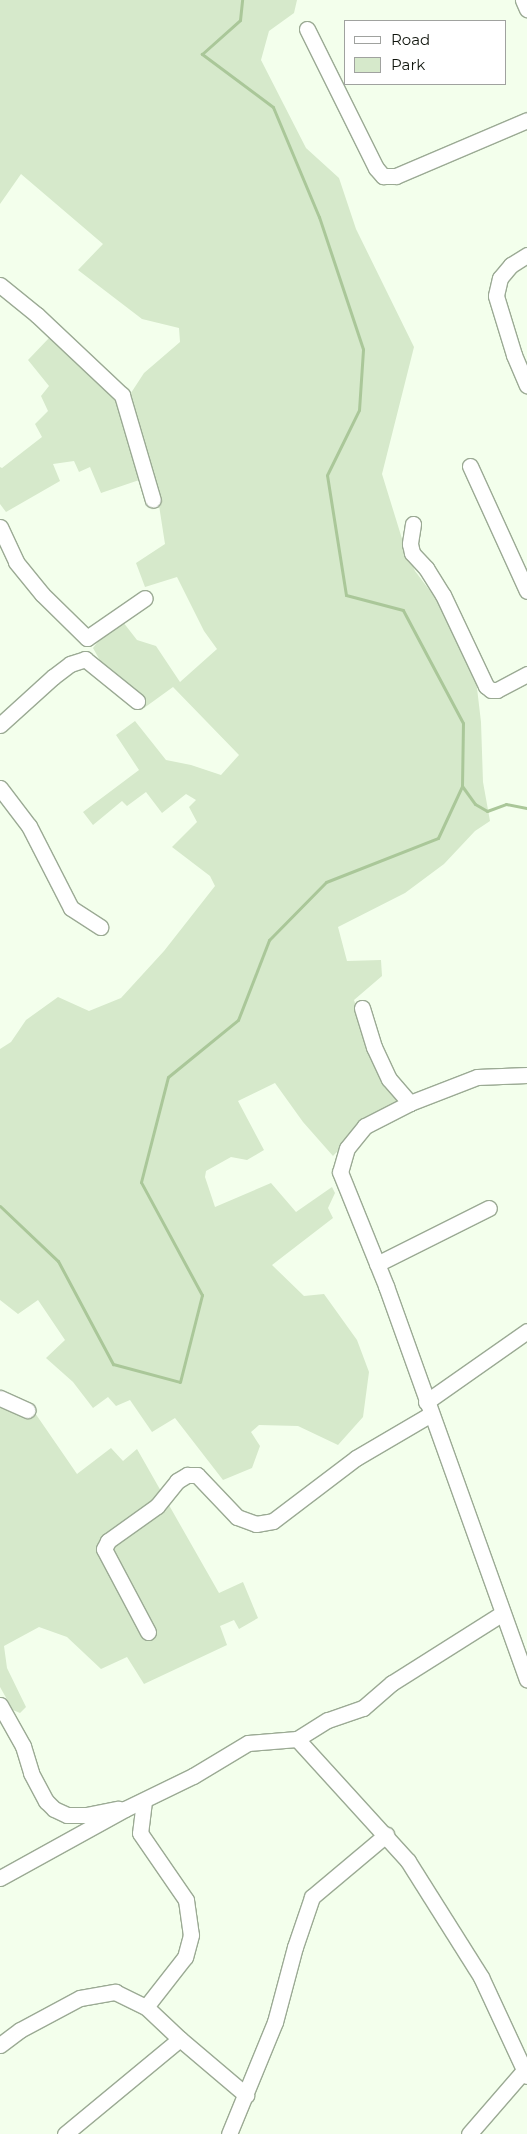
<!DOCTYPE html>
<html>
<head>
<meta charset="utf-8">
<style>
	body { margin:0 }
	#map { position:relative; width:527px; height:2134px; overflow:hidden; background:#f3ffec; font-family:Montserrat,sans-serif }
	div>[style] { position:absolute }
	.green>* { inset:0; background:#d6e9cb }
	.stream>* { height:3px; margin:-1.5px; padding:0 1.5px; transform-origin:1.5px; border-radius:1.5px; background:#aac799 }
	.roads { filter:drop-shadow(1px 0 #9baa94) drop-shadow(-1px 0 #9baa94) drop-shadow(0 1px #9baa94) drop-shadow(0 -1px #9baa94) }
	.minor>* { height:15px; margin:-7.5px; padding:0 7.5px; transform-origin:7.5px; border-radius:7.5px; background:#fff }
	span { translate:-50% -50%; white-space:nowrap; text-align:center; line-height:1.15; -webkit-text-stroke:4px #fff; paint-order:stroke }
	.legend { position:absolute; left:344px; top:20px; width:162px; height:65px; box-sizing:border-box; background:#fff; border:1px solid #a0a29f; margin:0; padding:6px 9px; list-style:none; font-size:15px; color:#11160e }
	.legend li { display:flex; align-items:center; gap:10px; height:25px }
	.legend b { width:25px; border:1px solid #a0a29f }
</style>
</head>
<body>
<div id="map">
	<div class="green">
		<div style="clip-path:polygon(0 0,297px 0,294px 13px,269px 31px,261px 60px,306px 148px,339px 178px,356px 229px,414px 347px,382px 474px,403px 542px,415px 571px,449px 616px,475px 671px,481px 722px,483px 782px,490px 821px,475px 831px,444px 864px,405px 893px,338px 927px,347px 961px,381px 960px,382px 976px,354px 1000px,365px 1033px,404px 1102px,361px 1126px,333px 1156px,303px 1122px,275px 1083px,238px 1101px,264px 1150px,247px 1160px,231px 1157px,206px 1171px,205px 1177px,215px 1207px,271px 1183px,296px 1212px,332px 1187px,335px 1193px,328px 1208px,333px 1218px,272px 1265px,304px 1296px,324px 1294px,357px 1340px,369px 1372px,363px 1417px,338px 1445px,298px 1426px,259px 1425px,251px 1432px,260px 1446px,252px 1468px,223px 1480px,175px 1418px,152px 1432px,130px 1400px,116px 1406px,108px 1397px,93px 1408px,73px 1382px,46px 1358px,65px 1340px,38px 1300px,18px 1314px,0 1300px,0 1049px,11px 1042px,26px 1020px,58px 997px,89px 1011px,121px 998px,164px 951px,215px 886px,210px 876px,172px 847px,197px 822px,189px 807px,196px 800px,186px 794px,162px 813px,146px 792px,127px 806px,122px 801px,93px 825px,83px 812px,139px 770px,116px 735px,135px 721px,166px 760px,191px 765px,221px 775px,239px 755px,173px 687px,144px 708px,102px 664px,93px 648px,103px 635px,123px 622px,137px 640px,156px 646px,180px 682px,217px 649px,204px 631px,177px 577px,145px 587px,136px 563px,165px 544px,158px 499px,151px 476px,101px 493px,90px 467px,79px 472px,74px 461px,53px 464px,60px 481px,6px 512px,0 504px,0 467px,2px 468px,42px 437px,35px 424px,48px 411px,41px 396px,49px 386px,28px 360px,49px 338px,99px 370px,129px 396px,144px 373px,180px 342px,179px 328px,142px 319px,78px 270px,103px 244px,21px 174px,0 204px)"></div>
		<div style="clip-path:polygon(0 1399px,35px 1413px,77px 1474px,111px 1448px,123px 1461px,137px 1449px,219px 1593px,243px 1582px,258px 1618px,239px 1629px,234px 1620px,220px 1626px,227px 1645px,144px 1684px,127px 1657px,101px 1669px,67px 1637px,39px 1627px,4px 1646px,7px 1668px,26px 1707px,20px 1713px,13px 1710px,0 1687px)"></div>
	</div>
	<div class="stream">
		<div style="left:462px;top:786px;width:22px;rotate:54deg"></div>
		<div style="left:475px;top:804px;width:14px;rotate:30deg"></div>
		<div style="left:487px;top:811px;width:20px;rotate:-20deg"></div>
		<div style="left:506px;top:804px;width:21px;rotate:11deg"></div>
		<div style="left:0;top:1206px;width:80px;rotate:43.5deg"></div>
		<div style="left:58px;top:1261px;width:117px;rotate:61.9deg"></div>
		<div style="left:113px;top:1364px;width:69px;rotate:15deg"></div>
		<div style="left:180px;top:1382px;width:90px;rotate:-75.8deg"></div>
		<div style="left:202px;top:1295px;width:128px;rotate:-118.4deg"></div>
		<div style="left:141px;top:1182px;width:108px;rotate:-75.6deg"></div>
		<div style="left:168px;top:1077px;width:90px;rotate:-39.2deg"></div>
		<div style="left:238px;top:1020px;width:86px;rotate:-68.8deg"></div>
		<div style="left:269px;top:940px;width:81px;rotate:-45.5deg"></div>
		<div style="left:326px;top:882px;width:120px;rotate:-21.4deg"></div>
		<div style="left:438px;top:838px;width:57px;rotate:-65.2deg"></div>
		<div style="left:462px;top:786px;width:63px;rotate:-89.1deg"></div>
		<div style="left:463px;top:723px;width:128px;rotate:-118deg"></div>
		<div style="left:403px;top:610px;width:59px;rotate:-165.3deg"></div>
		<div style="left:346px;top:595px;width:121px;rotate:-99deg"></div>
		<div style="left:327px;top:475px;width:72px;rotate:-63.8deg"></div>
		<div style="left:359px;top:410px;width:61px;rotate:-86.2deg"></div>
		<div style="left:363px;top:349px;width:139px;rotate:-108.4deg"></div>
		<div style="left:319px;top:217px;width:119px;rotate:-112.7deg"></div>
		<div style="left:273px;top:107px;width:89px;rotate:-143.3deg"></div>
		<div style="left:202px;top:54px;width:51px;rotate:-41.8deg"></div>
		<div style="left:240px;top:20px;width:20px;rotate:-84deg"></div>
	</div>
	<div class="roads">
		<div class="minor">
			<div style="left:523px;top:0;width:10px;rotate:66deg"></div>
			<div style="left:307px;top:29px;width:155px;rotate:63.6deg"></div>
			<div style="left:376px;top:168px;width:11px;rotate:49deg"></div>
			<div style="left:383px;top:176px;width:13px"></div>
			<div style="left:396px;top:176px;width:142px;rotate:-23.1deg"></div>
			<div style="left:527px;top:255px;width:19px;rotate:148deg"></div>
			<div style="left:511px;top:265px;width:17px;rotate:130deg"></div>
			<div style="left:500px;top:278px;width:18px;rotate:103deg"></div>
			<div style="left:496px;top:296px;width:62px;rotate:73deg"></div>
			<div style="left:514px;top:355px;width:33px;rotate:67deg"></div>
			<div style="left:0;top:285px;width:48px;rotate:39deg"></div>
			<div style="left:37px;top:315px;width:117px;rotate:43.3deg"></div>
			<div style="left:122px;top:395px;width:109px;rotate:73.6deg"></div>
			<div style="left:470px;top:466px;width:137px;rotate:65.5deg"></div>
			<div style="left:413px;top:524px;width:20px;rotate:99deg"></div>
			<div style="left:410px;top:544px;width:9px;rotate:77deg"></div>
			<div style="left:412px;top:553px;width:21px;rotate:47deg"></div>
			<div style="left:426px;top:568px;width:32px;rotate:58deg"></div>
			<div style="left:443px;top:595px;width:101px;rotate:64.7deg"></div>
			<div style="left:486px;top:686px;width:6px;rotate:39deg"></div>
			<div style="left:491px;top:690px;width:6px"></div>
			<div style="left:497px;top:690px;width:34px;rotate:-28deg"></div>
			<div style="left:0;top:527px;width:38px;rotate:65deg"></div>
			<div style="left:16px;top:562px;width:41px;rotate:50.9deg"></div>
			<div style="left:42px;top:594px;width:63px;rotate:44.4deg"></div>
			<div style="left:87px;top:638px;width:70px;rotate:-34.6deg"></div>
			<div style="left:0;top:725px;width:72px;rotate:-42.2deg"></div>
			<div style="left:53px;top:677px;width:21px;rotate:-37deg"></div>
			<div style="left:70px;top:664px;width:16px;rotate:-18deg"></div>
			<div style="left:85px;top:659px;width:67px;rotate:38.9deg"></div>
			<div style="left:0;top:788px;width:48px;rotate:52.7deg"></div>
			<div style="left:29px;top:826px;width:92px;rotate:62.9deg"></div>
			<div style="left:71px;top:908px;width:35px;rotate:33deg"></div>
			<div style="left:362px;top:1008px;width:41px;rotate:72.9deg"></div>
			<div style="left:374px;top:1047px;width:35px;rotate:65deg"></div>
			<div style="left:389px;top:1079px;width:32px;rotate:49deg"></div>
			<div style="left:527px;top:1075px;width:50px;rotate:177.7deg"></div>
			<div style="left:477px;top:1077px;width:72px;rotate:158.8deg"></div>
			<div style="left:410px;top:1103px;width:51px;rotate:152.9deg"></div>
			<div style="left:365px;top:1126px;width:28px;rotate:129deg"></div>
			<div style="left:347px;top:1148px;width:25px;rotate:106deg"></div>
			<div style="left:340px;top:1172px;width:123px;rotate:68deg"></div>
			<div style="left:386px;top:1286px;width:418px;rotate:70.3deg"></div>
			<div style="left:377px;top:1264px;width:125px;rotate:-26.6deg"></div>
			<div style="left:0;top:1398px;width:30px;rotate:24deg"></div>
			<div style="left:426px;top:1402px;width:123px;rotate:-35.1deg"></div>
			<div style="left:148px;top:1632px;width:94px;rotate:-117.9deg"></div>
			<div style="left:104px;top:1549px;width:9px;rotate:-63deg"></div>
			<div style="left:108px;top:1541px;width:60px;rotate:-35.5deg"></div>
			<div style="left:157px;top:1506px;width:32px;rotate:-51deg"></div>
			<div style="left:177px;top:1481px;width:12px;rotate:-31deg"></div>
			<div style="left:187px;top:1475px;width:10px"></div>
			<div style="left:197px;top:1475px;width:58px;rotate:46.4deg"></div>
			<div style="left:237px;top:1517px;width:20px;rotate:20deg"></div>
			<div style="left:256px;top:1524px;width:17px;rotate:-10deg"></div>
			<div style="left:273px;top:1521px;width:104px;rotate:-37.2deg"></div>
			<div style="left:356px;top:1458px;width:87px;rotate:-30.4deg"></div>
			<div style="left:0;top:1705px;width:47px;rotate:60.7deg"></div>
			<div style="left:23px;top:1746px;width:28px;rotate:73deg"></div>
			<div style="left:31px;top:1773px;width:32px;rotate:62deg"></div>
			<div style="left:46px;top:1801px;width:11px;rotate:45deg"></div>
			<div style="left:54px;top:1809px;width:14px;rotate:25deg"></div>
			<div style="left:67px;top:1815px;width:19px"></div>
			<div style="left:86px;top:1815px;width:33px;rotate:-11deg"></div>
			<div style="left:297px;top:1739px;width:36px;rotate:-32deg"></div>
			<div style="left:328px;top:1720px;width:37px;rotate:-19deg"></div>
			<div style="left:363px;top:1708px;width:38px;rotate:-41deg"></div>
			<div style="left:392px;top:1683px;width:129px;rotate:-32.3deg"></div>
			<div style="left:144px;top:1801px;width:32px;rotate:97deg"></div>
			<div style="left:140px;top:1833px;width:81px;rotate:55.5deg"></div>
			<div style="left:186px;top:1900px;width:35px;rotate:82deg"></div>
			<div style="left:191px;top:1935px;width:23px;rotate:105deg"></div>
			<div style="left:185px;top:1957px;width:63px;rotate:128deg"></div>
			<div style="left:0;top:1878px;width:143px;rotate:-28.9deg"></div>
			<div style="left:125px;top:1809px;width:76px;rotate:-25.9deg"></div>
			<div style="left:193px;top:1776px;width:64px;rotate:-31deg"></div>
			<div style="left:248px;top:1743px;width:49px;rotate:-4.7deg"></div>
			<div style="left:297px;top:1739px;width:165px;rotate:47.7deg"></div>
			<div style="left:408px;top:1861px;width:137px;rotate:57.8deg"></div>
			<div style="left:481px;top:1977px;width:109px;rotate:65.1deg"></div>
			<div style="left:0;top:2045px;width:25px;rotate:-37deg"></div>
			<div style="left:20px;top:2030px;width:68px;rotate:-28.1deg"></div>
			<div style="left:80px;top:1998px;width:36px;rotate:-10deg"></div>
			<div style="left:115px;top:1992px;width:34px;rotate:26deg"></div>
			<div style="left:146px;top:2007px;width:47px;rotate:43.3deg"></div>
			<div style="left:180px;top:2039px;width:87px;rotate:40.3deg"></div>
			<div style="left:65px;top:2134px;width:149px;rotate:-39.6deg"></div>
			<div style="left:229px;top:2134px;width:121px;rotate:-67.7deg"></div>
			<div style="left:275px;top:2022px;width:78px;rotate:-75.1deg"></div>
			<div style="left:295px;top:1947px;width:53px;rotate:-71.2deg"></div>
			<div style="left:312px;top:1897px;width:97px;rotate:-40deg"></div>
			<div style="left:469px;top:2134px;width:89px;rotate:-49.1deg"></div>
		</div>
	</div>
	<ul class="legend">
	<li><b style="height:6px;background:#fff"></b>Road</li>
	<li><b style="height:14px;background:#d6e9cb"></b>Park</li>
	</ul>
</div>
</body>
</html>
